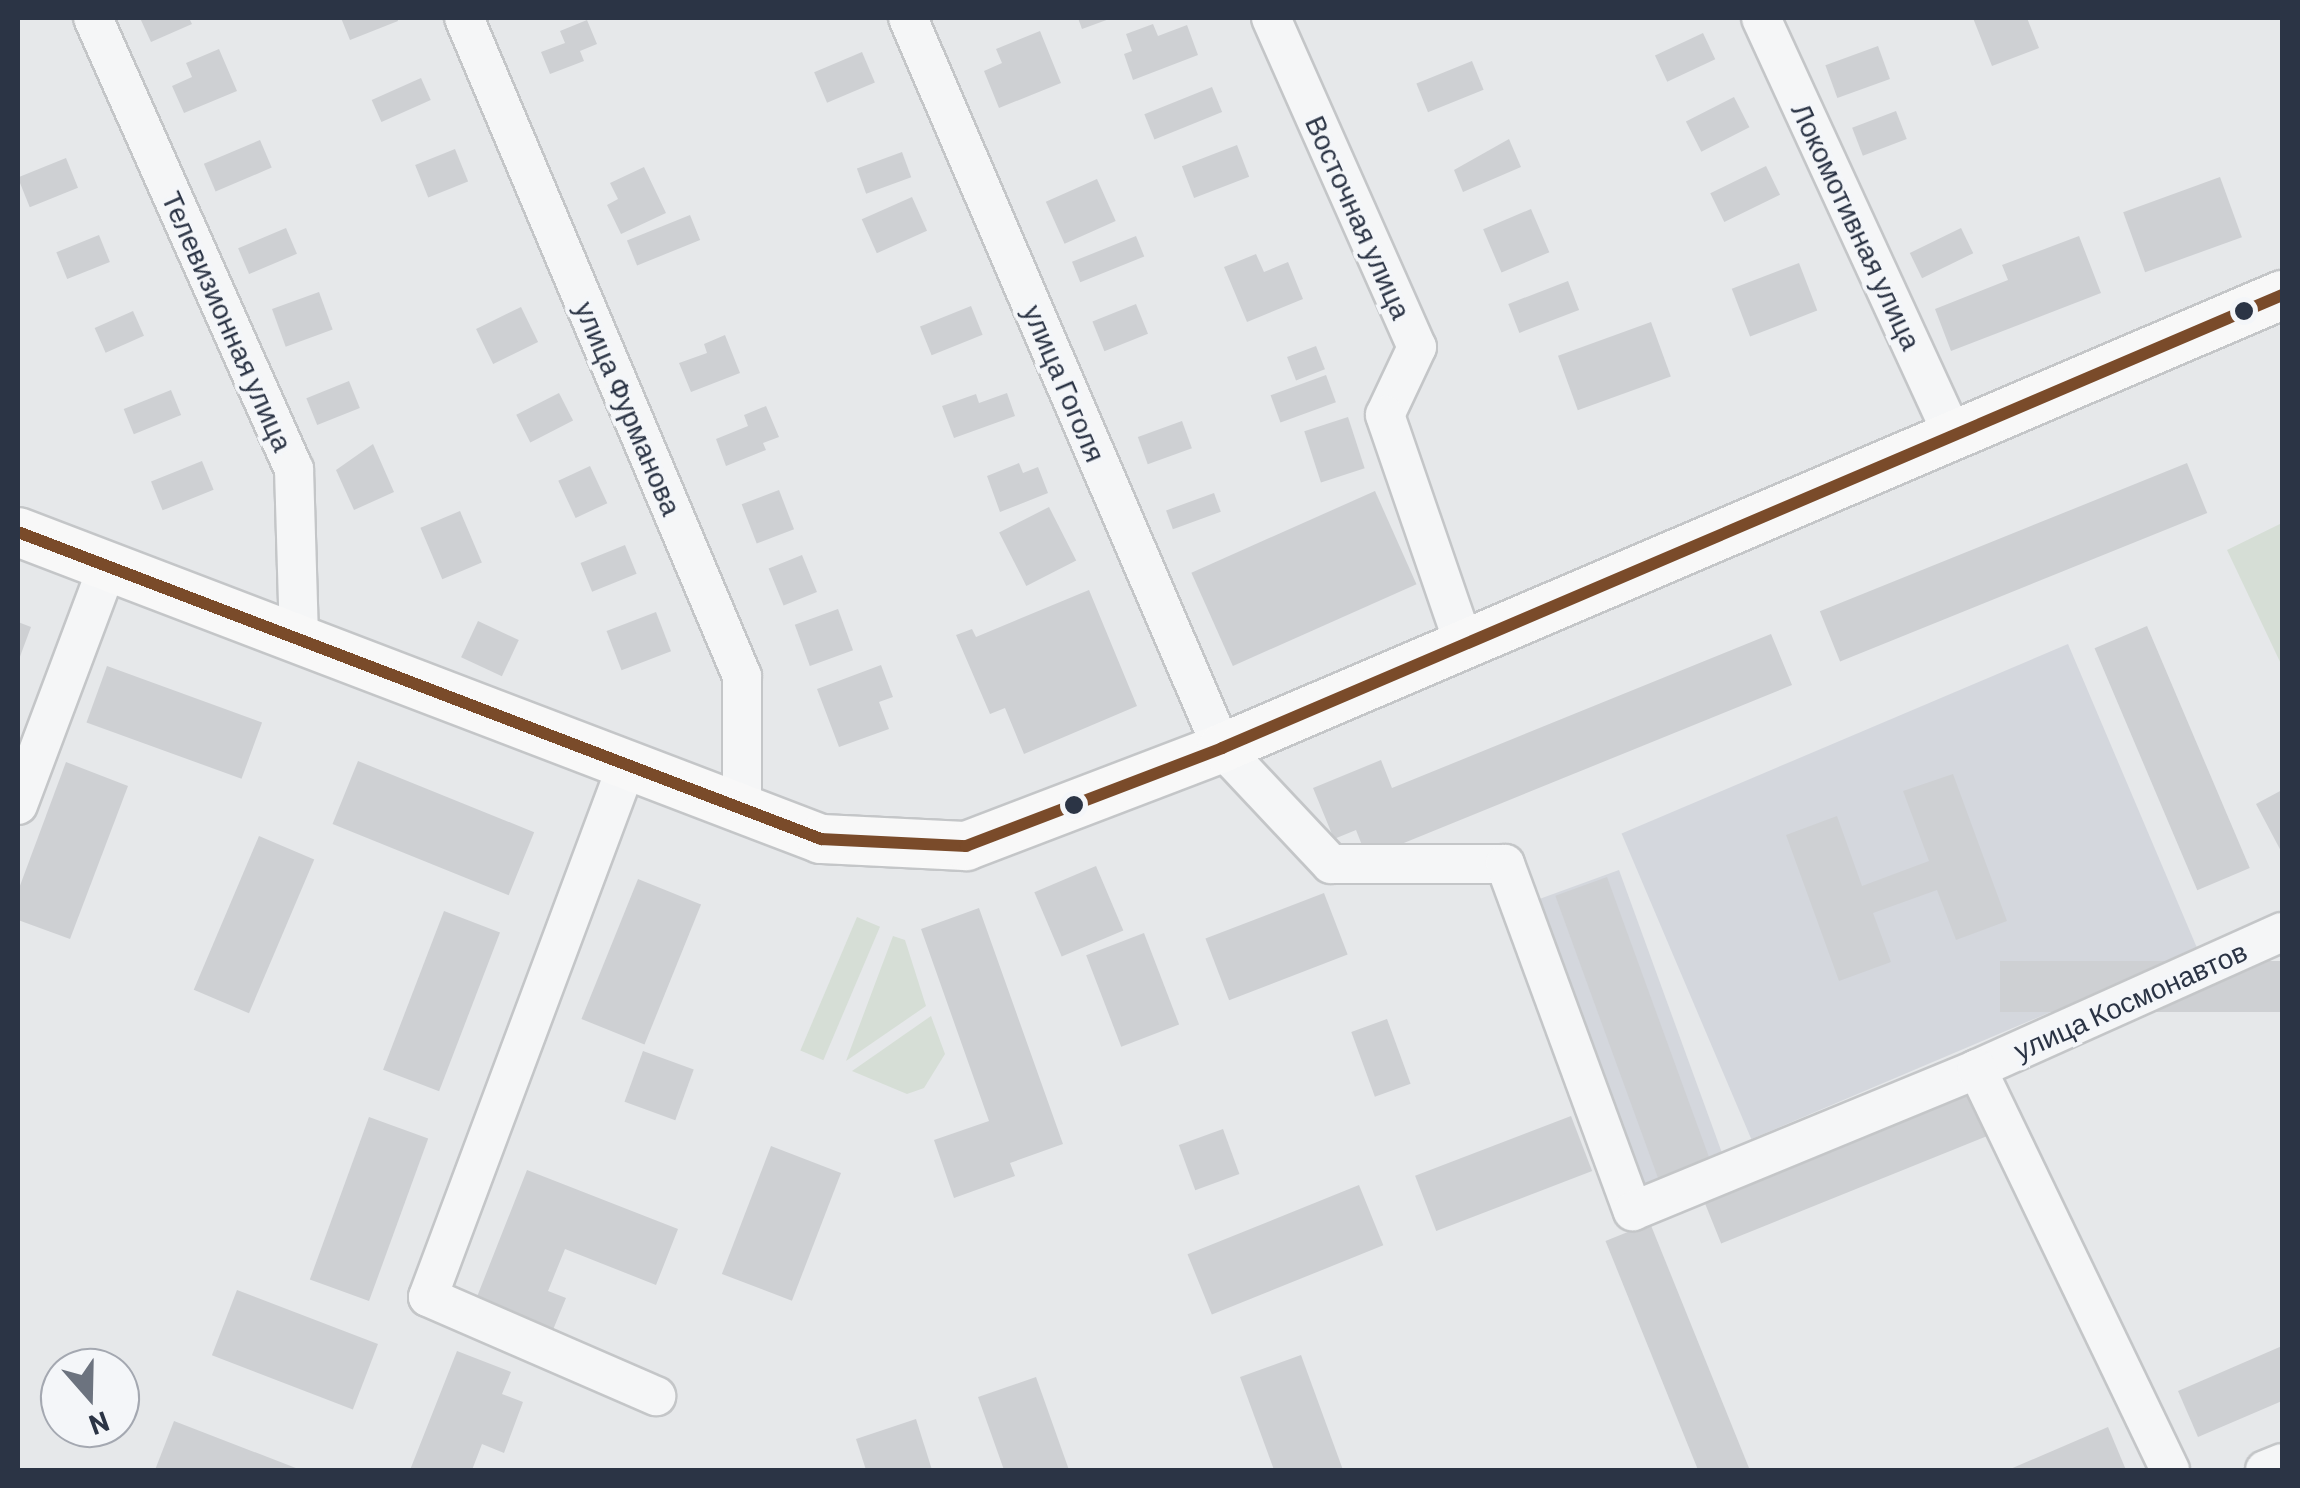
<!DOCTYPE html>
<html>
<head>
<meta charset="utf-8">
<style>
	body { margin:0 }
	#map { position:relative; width:2300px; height:1488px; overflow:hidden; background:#e6e8ea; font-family:Barlow,sans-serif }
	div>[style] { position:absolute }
	.built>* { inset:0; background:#d4d7dd; transform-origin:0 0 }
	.green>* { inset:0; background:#d6ded6; transform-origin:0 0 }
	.building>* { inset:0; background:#ced0d3; transform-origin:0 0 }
	.roads { filter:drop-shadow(2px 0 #c4c6c8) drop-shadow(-2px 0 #c4c6c8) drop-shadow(0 2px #c4c6c8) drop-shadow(0 -2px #c4c6c8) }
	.minor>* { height:38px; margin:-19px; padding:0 19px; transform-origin:19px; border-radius:19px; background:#f5f6f7 }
	.major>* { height:48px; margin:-24px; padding:0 24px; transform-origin:24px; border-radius:24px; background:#f8f8f8 }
	.bus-1>* { height:12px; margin:-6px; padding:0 6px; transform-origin:6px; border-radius:6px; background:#7a4b2a }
	.dots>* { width:28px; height:28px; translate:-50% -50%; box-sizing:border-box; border:5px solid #f4f6f9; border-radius:50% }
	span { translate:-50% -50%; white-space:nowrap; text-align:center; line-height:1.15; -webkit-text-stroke:8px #f4f6f9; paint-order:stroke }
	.street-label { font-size:28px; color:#2b3445 }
	.frame { position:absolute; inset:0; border:20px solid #2b3445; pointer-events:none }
	.north { position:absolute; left:40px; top:1348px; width:100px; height:100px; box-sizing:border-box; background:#f4f6f9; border:2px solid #a4a8b1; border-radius:50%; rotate:160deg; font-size:28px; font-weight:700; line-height:40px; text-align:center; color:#2b3445 }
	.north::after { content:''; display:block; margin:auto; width:35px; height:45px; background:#6c737f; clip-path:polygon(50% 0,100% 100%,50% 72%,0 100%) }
</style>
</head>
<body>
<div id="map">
	<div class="built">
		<div style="left:2068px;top:644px;width:332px;height:485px;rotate:67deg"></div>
		<div style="left:1619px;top:870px;width:313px;height:84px;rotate:70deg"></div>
	</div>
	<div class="green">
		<div style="clip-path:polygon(2282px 523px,2282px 666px,2227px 550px)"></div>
		<div style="left:857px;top:917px;width:25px;height:145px;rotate:23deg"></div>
		<div style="clip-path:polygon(893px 936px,905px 940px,926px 1006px,846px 1061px)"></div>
		<div style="clip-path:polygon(931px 1016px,945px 1054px,924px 1088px,907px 1094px,852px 1071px)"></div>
	</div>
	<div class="building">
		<div style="clip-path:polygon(140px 18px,189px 18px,192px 24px,151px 42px)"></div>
		<div style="clip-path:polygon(341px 18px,397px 18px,398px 21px,350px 40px)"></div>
		<div style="clip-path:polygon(1078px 18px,1112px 18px,1082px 29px)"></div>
		<div style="clip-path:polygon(1973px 18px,2027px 18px,2039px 48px,1992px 66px)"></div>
		<div style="clip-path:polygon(587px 20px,597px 44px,580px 51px,584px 61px,550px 74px,541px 52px,565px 43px,560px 31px)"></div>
		<div style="clip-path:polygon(1153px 24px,1158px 36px,1187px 25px,1198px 55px,1133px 80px,1124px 54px,1132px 51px,1126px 34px)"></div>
		<div style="clip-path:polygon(1040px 31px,1061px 83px,999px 108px,984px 71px,1002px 63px,996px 49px)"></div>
		<div style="left:1703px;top:33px;width:29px;height:53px;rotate:65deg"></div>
		<div style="left:1878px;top:46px;width:35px;height:56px;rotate:70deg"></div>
		<div style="clip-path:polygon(219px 49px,237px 91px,184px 113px,172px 86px,192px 77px,186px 63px)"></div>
		<div style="left:862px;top:52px;width:33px;height:52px;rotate:67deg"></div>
		<div style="left:1472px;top:61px;width:31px;height:60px;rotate:68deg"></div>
		<div style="left:421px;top:78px;width:24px;height:54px;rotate:66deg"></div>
		<div style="left:1212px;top:87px;width:27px;height:73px;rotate:68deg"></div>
		<div style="left:1734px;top:97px;width:34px;height:54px;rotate:63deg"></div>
		<div style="left:1896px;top:111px;width:30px;height:47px;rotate:69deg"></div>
		<div style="clip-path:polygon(1509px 139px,1521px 167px,1463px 192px,1454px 170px)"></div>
		<div style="left:260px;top:140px;width:30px;height:61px;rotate:67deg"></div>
		<div style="left:1237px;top:145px;width:34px;height:59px;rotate:69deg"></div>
		<div style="left:455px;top:149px;width:35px;height:43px;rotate:68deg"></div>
		<div style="left:902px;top:152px;width:27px;height:48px;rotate:70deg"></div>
		<div style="left:66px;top:158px;width:32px;height:52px;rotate:68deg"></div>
		<div style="left:1766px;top:166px;width:32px;height:62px;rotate:64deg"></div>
		<div style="clip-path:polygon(644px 167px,666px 213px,621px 234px,607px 205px,618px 199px,610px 183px)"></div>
		<div style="left:2220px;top:177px;width:64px;height:103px;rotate:70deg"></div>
		<div style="left:1097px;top:179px;width:46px;height:56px;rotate:66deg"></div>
		<div style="left:912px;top:197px;width:37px;height:55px;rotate:66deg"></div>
		<div style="left:1531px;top:209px;width:47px;height:52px;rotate:67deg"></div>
		<div style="left:690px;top:215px;width:27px;height:68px;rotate:68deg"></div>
		<div style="left:286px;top:228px;width:28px;height:52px;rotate:67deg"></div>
		<div style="left:1961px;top:228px;width:28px;height:57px;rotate:64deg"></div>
		<div style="left:99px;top:235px;width:29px;height:46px;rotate:68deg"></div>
		<div style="left:1136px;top:236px;width:22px;height:69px;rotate:68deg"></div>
		<div style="clip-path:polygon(2079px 236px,2101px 293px,1951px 351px,1935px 309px,2008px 280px,2002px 265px)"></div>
		<div style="clip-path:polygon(1256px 254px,1264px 272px,1288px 262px,1303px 299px,1247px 322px,1224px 267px)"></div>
		<div style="left:1799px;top:263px;width:51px;height:72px;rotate:69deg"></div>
		<div style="left:1568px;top:281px;width:31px;height:64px;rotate:69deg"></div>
		<div style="left:319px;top:292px;width:40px;height:50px;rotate:70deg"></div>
		<div style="left:1136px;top:304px;width:32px;height:47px;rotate:68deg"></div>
		<div style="left:971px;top:306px;width:31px;height:55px;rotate:68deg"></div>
		<div style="left:521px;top:307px;width:39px;height:50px;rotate:64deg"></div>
		<div style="left:133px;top:311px;width:27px;height:42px;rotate:66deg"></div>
		<div style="left:1651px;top:322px;width:58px;height:99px;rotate:70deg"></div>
		<div style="clip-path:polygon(725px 335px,740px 373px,691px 392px,679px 363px,707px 353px,704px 344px)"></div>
		<div style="left:1316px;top:346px;width:25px;height:31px;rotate:69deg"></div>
		<div style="left:1326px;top:375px;width:29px;height:59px;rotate:70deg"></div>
		<div style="left:349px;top:381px;width:29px;height:46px;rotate:68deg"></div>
		<div style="left:171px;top:390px;width:27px;height:51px;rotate:68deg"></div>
		<div style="left:559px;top:393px;width:31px;height:48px;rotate:63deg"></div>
		<div style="clip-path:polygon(1007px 393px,1015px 416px,954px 438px,942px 406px,976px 394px,979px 403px)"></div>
		<div style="clip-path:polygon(766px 406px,779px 437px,763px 443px,766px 450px,726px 466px,716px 439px,748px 426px,744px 415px)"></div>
		<div style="left:1348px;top:417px;width:54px;height:46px;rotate:72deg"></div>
		<div style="left:1182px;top:421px;width:29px;height:47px;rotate:70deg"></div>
		<div style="clip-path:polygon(373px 444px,394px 492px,354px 510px,336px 470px)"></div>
		<div style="left:202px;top:461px;width:31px;height:55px;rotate:68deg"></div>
		<div style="clip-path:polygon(1019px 463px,1023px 473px,1038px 467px,1048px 493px,1000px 512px,987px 476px)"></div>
		<div style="left:2187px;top:463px;width:54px;height:396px;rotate:68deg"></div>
		<div style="left:590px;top:466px;width:41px;height:35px;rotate:65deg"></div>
		<div style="left:779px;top:490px;width:42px;height:40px;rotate:69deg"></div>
		<div style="left:1375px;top:491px;width:102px;height:201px;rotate:66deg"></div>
		<div style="left:1214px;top:493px;width:20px;height:51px;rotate:70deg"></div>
		<div style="left:1049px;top:507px;width:60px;height:56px;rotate:63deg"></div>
		<div style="left:460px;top:511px;width:56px;height:43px;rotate:67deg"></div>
		<div style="left:625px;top:545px;width:31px;height:48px;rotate:68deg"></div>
		<div style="left:802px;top:555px;width:40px;height:36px;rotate:68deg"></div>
		<div style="clip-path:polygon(1089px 590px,1137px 706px,1024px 754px,1005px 708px,990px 714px,956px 635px,972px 629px,976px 637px)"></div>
		<div style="left:838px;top:609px;width:44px;height:46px;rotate:70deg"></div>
		<div style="left:656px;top:612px;width:42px;height:53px;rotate:69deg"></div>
		<div style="left:478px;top:621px;width:45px;height:40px;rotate:25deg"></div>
		<div style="clip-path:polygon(18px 622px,31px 627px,18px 662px)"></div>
		<div style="left:2147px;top:626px;width:263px;height:57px;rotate:67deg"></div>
		<div style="clip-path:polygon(1771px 634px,1792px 685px,1367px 858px,1356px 830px,1334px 839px,1313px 788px,1381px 760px,1392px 788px)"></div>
		<div style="clip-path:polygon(881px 665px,893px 697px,879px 702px,889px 729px,839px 747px,817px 689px)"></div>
		<div style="left:107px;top:666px;width:165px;height:60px;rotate:20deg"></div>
		<div style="left:358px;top:761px;width:190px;height:68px;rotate:22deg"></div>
		<div style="clip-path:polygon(66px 762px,128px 786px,70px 939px,18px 920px,18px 891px)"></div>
		<div style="clip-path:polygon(1953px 774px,2007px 921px,1956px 940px,1937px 890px,1873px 913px,1891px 962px,1839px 981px,1786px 835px,1837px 816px,1862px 886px,1929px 861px,1903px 791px)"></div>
		<div style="clip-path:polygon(2282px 790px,2282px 853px,2256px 804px)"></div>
		<div style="left:259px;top:836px;width:60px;height:167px;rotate:23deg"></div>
		<div style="left:1096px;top:866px;width:70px;height:67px;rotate:67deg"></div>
		<div style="left:1607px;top:877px;width:310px;height:55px;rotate:70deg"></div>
		<div style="left:638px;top:879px;width:68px;height:151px;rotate:22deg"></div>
		<div style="left:1324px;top:893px;width:66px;height:127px;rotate:69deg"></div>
		<div style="clip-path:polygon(979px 908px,1063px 1144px,1010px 1163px,1015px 1176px,954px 1198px,934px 1140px,989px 1121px,921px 929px)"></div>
		<div style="left:444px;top:911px;width:60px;height:170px;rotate:21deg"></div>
		<div style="left:1144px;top:933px;width:98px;height:62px;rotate:69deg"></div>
		<div style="left:2282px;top:961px;width:51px;height:282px;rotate:90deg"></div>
		<div style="left:1387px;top:1019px;width:69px;height:38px;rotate:70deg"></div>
		<div style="left:643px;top:1051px;width:54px;height:54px;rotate:20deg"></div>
		<div style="left:1973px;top:1090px;width:48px;height:291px;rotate:68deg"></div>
		<div style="left:1571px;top:1116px;width:59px;height:167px;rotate:69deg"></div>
		<div style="left:369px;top:1117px;width:63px;height:173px;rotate:20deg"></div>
		<div style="left:1223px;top:1129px;width:48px;height:47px;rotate:70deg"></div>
		<div style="left:771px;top:1146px;width:75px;height:137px;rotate:21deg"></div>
		<div style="clip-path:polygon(527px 1170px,678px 1229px,656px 1285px,565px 1249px,548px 1291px,566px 1298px,546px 1347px,469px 1317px)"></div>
		<div style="left:1359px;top:1185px;width:65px;height:185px;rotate:68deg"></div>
		<div style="left:1650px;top:1223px;width:267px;height:48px;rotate:68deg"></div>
		<div style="left:237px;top:1290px;width:151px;height:70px;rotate:21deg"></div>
		<div style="clip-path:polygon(2282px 1346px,2282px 1401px,2198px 1437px,2178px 1391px)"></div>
		<div style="clip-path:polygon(457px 1351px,511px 1372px,502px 1394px,523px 1402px,504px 1453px,482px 1444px,472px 1470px,410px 1470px)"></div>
		<div style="clip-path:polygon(1301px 1355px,1343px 1470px,1274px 1470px,1240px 1377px)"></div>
		<div style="clip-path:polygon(1036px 1377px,1069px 1470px,1004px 1470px,978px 1397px)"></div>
		<div style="clip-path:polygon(916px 1419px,932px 1470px,866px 1470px,856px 1439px)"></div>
		<div style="clip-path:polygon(174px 1421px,301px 1470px,155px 1470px)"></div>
		<div style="clip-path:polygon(2108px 1427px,2126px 1470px,2008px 1470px)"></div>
	</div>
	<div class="roads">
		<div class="minor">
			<div style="left:93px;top:18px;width:494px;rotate:66deg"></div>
			<div style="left:294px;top:469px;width:170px;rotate:88.3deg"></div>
			<div style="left:464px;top:18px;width:714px;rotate:67.1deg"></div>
			<div style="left:742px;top:676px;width:133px;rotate:90deg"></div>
			<div style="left:908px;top:18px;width:795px;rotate:66.73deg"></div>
			<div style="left:1222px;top:748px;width:159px;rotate:46.8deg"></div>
			<div style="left:1331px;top:864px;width:174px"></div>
			<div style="left:1505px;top:864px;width:370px;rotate:69.8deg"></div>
			<div style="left:1633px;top:1211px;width:372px;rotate:-22.4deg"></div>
			<div style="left:1977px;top:1069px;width:334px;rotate:-24.2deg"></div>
			<div style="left:1271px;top:18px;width:360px;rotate:66.1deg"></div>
			<div style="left:1417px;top:347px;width:75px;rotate:115.2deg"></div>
			<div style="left:1385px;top:415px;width:240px;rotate:71deg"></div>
			<div style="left:1761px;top:18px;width:459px;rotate:65.3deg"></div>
			<div style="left:627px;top:765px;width:568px;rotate:110.51deg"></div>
			<div style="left:428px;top:1297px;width:249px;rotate:23.5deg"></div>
			<div style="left:18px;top:805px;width:255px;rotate:-69.4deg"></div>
			<div style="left:1977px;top:1069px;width:445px;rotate:64.3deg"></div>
			<div style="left:2265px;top:1470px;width:18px;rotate:-22deg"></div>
		</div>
		<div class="major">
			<div style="left:18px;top:532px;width:860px;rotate:20.92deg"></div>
			<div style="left:821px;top:839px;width:145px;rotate:2.8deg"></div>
			<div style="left:966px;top:846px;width:274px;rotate:-20.9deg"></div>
			<div style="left:1222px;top:748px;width:1153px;rotate:-23.14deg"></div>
		</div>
	</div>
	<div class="bus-1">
		<div style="left:18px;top:532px;width:860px;rotate:20.92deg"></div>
		<div style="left:821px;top:839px;width:145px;rotate:2.8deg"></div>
		<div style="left:966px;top:846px;width:274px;rotate:-20.9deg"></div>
		<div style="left:1222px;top:748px;width:1153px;rotate:-23.14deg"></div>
	</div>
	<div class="dots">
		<div style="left:2244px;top:311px;background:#2b3445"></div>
		<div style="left:1074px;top:805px;background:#2b3445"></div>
	</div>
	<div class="street-label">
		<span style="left:1359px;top:217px;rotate:66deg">Восточная улица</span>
		<span style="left:1857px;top:226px;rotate:65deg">Локомотивная улица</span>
		<span style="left:228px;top:321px;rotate:66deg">Телевизионная улица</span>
		<span style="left:1065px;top:383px;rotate:67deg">улица Гоголя</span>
		<span style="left:629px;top:408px;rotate:67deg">улица Фурманова</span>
		<span style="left:2130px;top:1000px;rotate:-24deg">улица Космонавтов</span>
	</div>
	<div class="frame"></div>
	<div class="north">N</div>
</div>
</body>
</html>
